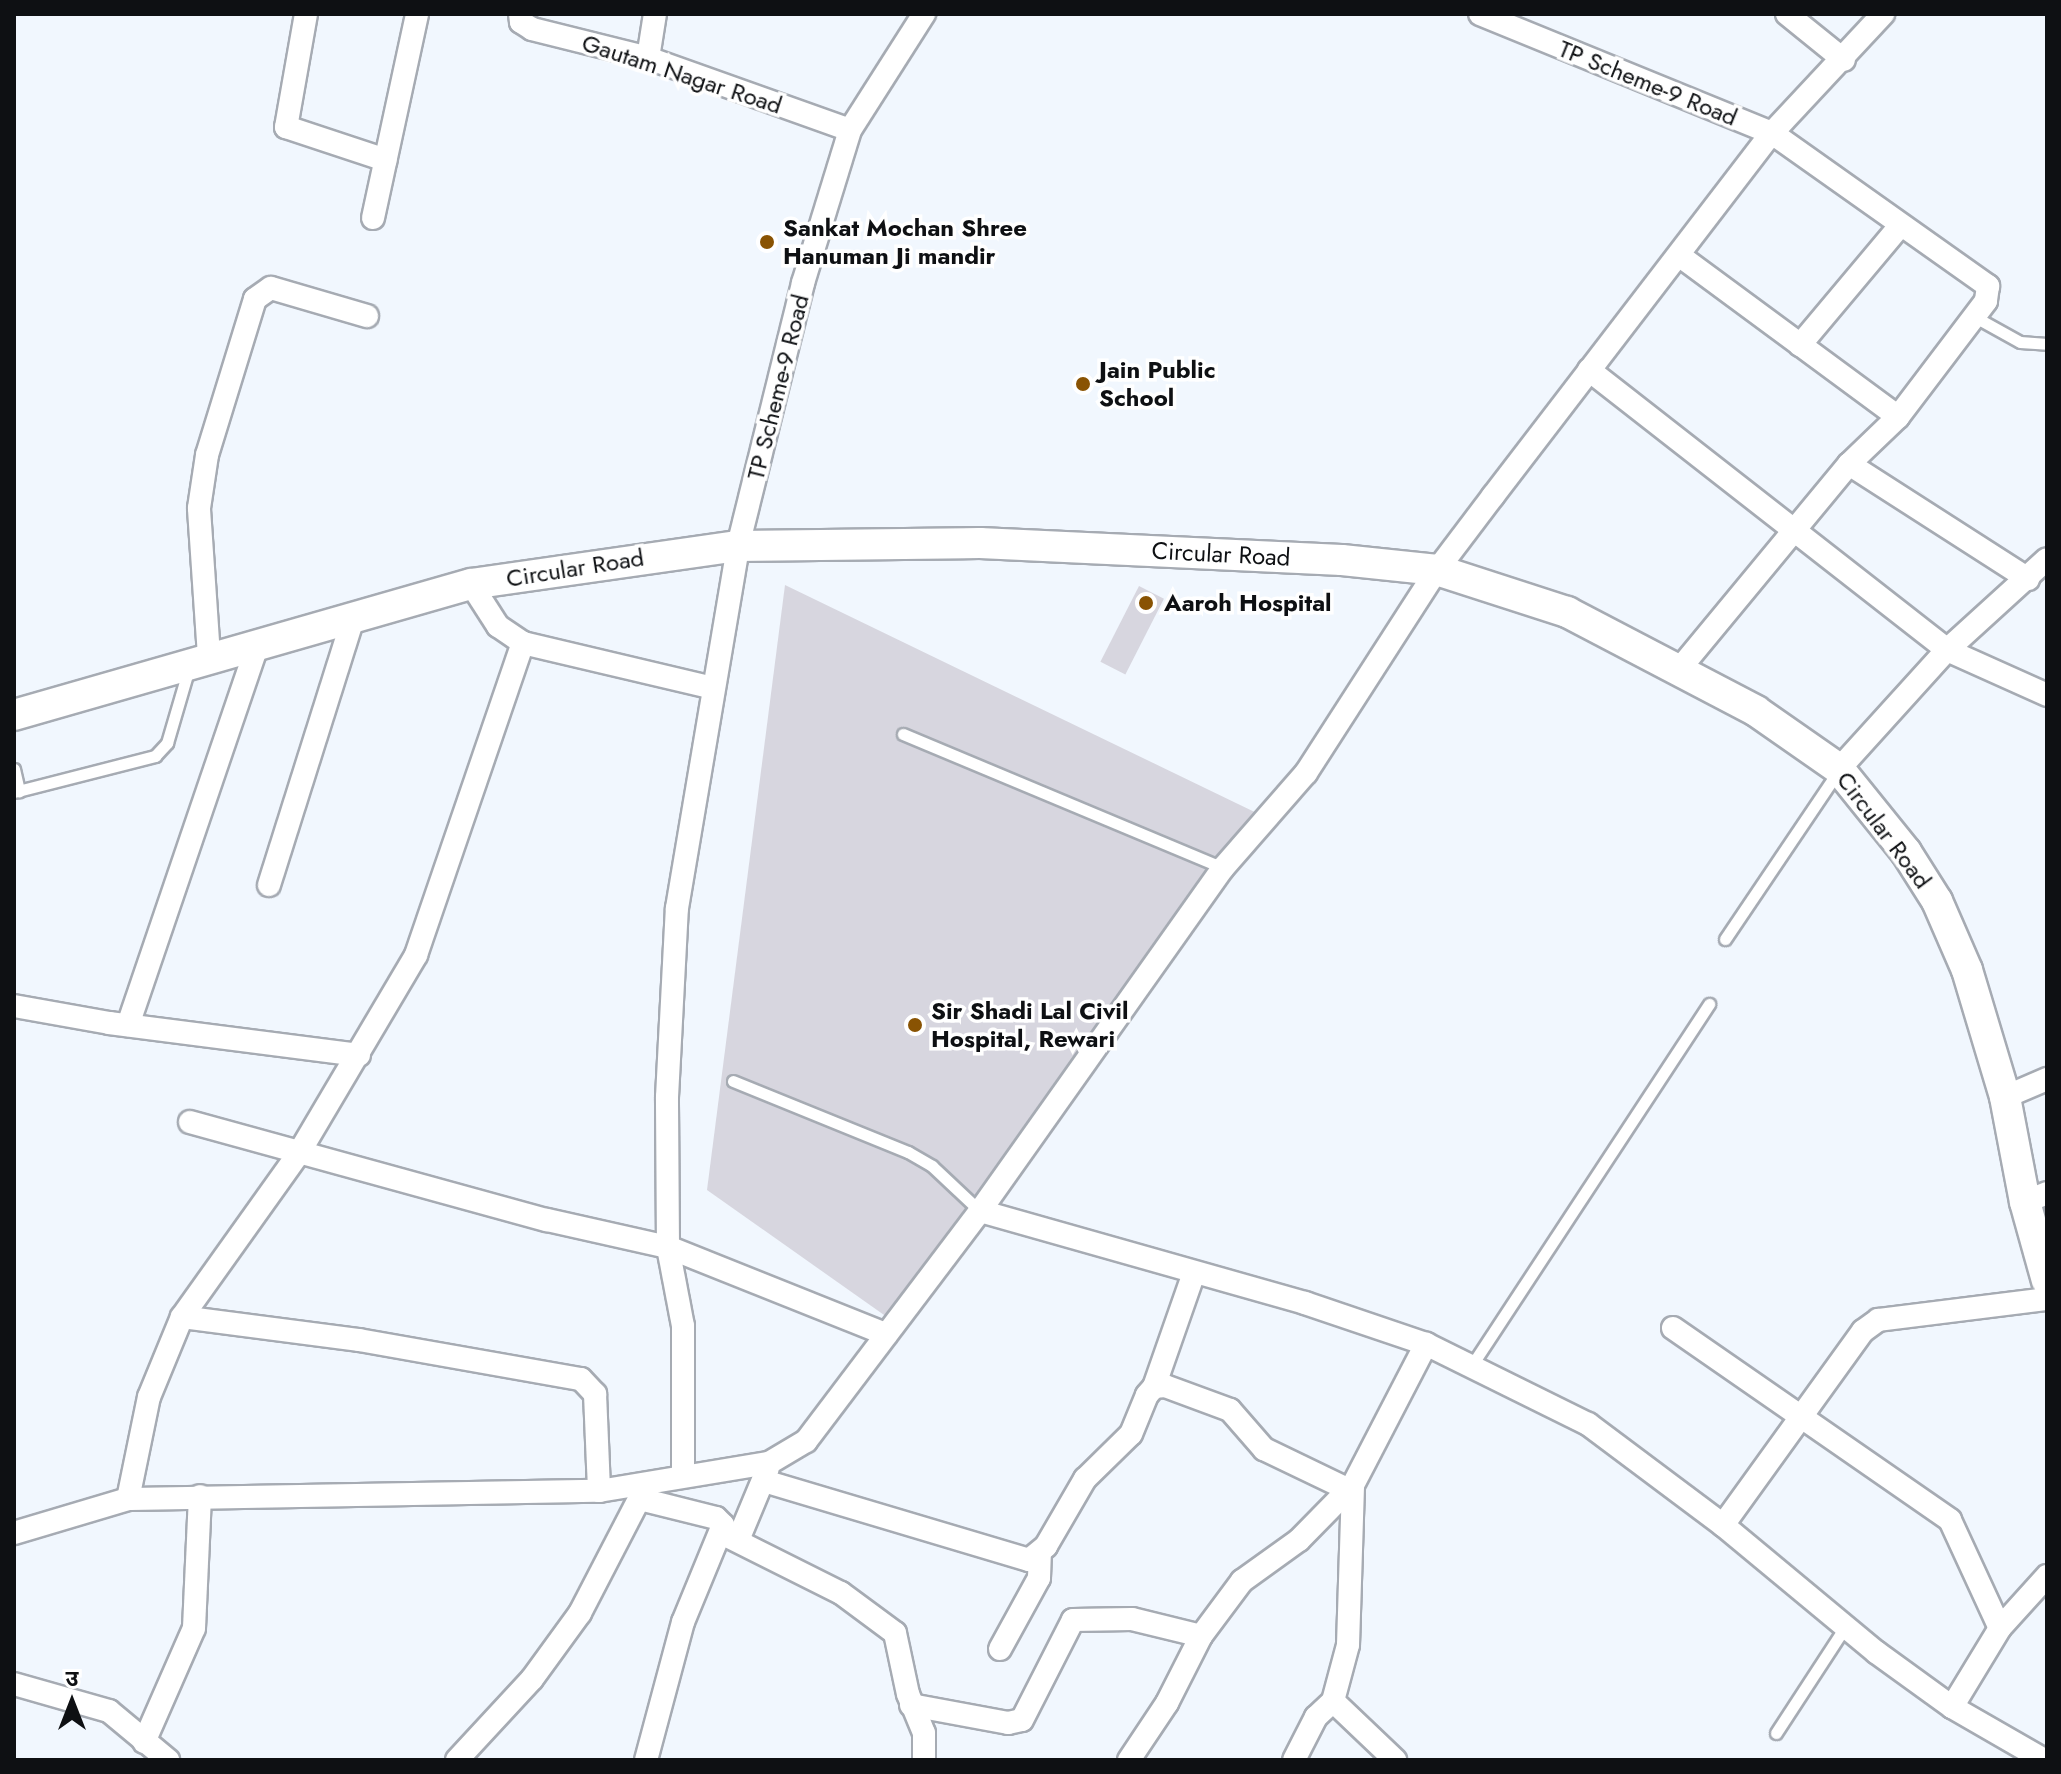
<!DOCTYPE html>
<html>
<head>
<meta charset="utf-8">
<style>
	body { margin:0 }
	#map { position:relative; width:2061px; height:1774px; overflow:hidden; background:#f1f7fe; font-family:Jost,"Noto Sans Devanagari",sans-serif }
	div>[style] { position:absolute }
	.building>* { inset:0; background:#d7d6df; transform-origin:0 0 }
	.roads { filter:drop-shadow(2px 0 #a6abb3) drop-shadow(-2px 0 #a6abb3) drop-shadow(0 2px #a6abb3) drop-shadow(0 -2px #a6abb3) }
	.lane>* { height:11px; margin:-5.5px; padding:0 5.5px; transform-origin:5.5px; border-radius:5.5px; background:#fff }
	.street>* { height:22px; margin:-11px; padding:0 11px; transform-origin:11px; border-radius:11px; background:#fff }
	.secondary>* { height:30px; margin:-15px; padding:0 15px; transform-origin:15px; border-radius:15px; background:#fff }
	.dots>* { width:22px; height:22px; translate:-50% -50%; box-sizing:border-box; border:4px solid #fff; border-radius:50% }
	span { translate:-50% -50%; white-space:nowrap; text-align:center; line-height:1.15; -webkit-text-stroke:7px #fff; paint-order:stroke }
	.street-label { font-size:24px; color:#0e1013 }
	.poi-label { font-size:24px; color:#0e1013; font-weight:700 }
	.left { translate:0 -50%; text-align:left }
	.frame { position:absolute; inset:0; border:16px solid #0e1013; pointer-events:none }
	.north { position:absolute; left:32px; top:1662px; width:80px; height:80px; -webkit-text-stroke:6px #fff; paint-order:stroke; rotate:0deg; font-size:22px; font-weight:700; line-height:32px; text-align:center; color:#0e1013 }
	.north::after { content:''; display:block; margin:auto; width:28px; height:36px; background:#0e1013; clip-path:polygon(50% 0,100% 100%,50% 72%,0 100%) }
</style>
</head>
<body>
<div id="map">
	<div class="building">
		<div style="clip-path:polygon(785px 585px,1267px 818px,894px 1322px,707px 1190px)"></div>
		<div style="left:1139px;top:586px;width:28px;height:85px;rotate:27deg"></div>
	</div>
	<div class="roads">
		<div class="lane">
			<div style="left:1975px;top:317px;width:51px;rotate:29.1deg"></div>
			<div style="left:2020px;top:342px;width:27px;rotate:4deg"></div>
			<div style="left:903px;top:734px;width:347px;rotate:22.7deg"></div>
			<div style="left:14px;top:769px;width:23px;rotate:77deg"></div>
			<div style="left:14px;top:792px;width:146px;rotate:-14.3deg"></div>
			<div style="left:155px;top:756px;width:18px;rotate:-47deg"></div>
			<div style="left:167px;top:743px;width:75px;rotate:-73.7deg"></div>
			<div style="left:1725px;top:939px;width:200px;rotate:-56deg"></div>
			<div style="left:733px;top:1081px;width:189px;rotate:22.1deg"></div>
			<div style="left:908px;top:1152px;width:28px;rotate:30deg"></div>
			<div style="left:932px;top:1166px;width:66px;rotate:43.2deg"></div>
			<div style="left:1472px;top:1365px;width:432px;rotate:-56.7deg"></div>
			<div style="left:1776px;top:1733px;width:126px;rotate:-56.9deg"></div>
		</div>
		<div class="street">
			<div style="left:306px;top:14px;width:115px;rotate:100deg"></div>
			<div style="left:286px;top:127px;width:105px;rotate:18.3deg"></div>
			<div style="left:520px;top:14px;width:8px;rotate:83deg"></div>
			<div style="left:521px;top:22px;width:13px;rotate:32deg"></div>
			<div style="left:532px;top:29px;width:120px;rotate:14deg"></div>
			<div style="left:648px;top:58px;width:214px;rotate:19.6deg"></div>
			<div style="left:1480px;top:14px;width:315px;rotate:22.2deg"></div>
			<div style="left:1772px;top:133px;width:265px;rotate:35.3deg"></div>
			<div style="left:1988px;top:286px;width:15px;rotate:98deg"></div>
			<div style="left:1986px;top:301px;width:146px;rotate:127.2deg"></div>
			<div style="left:1898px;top:417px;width:68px;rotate:136.2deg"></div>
			<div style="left:1849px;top:464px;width:265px;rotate:129.6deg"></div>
			<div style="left:1787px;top:14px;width:73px;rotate:38.9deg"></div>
			<div style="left:648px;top:58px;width:45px;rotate:-81deg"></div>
			<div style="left:373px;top:218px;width:209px;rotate:-77.8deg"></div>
			<div style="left:1680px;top:256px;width:271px;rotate:36.4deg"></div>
			<div style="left:1800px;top:345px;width:155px;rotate:-50deg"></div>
			<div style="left:1589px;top:370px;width:454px;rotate:38deg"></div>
			<div style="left:1947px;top:650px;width:110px;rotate:24.2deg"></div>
			<div style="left:1849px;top:464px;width:213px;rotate:32.7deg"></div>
			<div style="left:471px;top:584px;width:50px;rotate:57.3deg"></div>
			<div style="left:498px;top:626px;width:30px;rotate:34deg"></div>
			<div style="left:523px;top:643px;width:195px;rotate:13.3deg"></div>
			<div style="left:209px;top:656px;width:148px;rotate:-93.9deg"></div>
			<div style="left:199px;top:508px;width:54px;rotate:-81.4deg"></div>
			<div style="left:207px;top:455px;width:163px;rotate:-72.9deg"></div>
			<div style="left:255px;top:299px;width:19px;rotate:-35deg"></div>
			<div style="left:271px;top:288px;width:100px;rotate:16.3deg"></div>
			<div style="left:1839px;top:769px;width:161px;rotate:-47.8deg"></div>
			<div style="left:1947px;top:650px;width:135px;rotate:-42.3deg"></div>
			<div style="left:269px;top:885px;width:282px;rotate:-72.5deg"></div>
			<div style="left:14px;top:1006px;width:97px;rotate:10.1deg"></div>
			<div style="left:109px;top:1023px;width:252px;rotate:7.3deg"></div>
			<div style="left:128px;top:1025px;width:403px;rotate:-71.2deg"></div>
			<div style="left:2005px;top:1097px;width:46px;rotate:-23.2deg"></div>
			<div style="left:190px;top:1122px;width:370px;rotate:15.4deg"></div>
			<div style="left:547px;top:1220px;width:124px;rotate:12.6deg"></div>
			<div style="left:668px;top:1247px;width:235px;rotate:21.8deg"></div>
			<div style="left:2025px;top:1202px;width:24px;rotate:-22deg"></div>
			<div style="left:980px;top:1211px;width:338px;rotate:15.8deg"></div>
			<div style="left:1305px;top:1303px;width:128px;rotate:18.7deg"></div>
			<div style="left:1426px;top:1344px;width:181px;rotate:26.3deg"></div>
			<div style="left:1588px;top:1424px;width:169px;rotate:36.8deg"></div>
			<div style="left:1723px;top:1525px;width:199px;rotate:39.7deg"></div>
			<div style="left:1876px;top:1652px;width:94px;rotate:35.9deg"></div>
			<div style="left:1952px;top:1707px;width:106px;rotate:29.9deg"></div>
			<div style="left:182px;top:1317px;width:178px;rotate:7.4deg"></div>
			<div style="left:359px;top:1340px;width:225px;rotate:10deg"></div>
			<div style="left:581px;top:1379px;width:21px;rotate:47deg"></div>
			<div style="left:595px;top:1394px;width:97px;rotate:87.6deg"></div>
			<div style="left:1673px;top:1328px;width:337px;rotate:34.7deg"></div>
			<div style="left:1950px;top:1520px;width:119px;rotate:65.2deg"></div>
			<div style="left:1154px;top:1387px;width:121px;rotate:-70.7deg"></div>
			<div style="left:683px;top:1476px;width:150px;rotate:-90deg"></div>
			<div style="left:683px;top:1326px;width:80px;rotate:-100.8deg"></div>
			<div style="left:668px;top:1247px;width:150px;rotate:-90.4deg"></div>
			<div style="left:667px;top:1097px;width:189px;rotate:-87deg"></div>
			<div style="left:677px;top:908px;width:367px;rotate:-80.4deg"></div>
			<div style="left:738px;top:546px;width:271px;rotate:-76.1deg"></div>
			<div style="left:803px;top:283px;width:160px;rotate:-72.9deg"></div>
			<div style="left:850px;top:130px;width:138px;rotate:-57.5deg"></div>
			<div style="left:764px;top:1481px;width:277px;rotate:16.6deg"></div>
			<div style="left:1029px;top:1560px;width:22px;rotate:-39deg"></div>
			<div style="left:1046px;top:1546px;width:78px;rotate:-59.8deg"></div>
			<div style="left:1085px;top:1479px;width:64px;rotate:-44.4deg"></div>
			<div style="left:1131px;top:1434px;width:42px;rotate:-67.7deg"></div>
			<div style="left:1147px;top:1395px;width:11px;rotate:-49deg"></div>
			<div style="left:1154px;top:1387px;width:11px;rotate:-5deg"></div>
			<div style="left:1165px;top:1386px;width:69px;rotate:20.3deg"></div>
			<div style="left:1230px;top:1410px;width:52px;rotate:48.9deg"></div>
			<div style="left:1264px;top:1449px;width:92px;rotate:25.7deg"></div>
			<div style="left:128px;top:1499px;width:104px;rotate:-78.4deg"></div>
			<div style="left:149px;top:1397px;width:87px;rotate:-67.6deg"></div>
			<div style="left:182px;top:1317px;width:201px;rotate:-54.5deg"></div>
			<div style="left:299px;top:1153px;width:230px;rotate:-59.4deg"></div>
			<div style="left:416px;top:955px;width:330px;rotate:-71.1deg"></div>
			<div style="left:640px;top:1499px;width:78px;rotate:14deg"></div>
			<div style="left:716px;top:1518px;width:10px;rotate:45deg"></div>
			<div style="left:723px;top:1525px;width:105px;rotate:112.4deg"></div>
			<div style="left:683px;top:1622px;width:143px;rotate:105deg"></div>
			<div style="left:1723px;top:1525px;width:239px;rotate:-54.2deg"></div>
			<div style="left:1863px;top:1331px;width:19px;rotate:-36deg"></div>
			<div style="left:1878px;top:1320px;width:170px;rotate:-7.1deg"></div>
			<div style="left:14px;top:1533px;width:119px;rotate:-16.6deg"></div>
			<div style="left:128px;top:1499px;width:471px;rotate:-1deg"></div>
			<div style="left:599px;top:1491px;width:172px;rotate:-9.4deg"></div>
			<div style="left:769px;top:1463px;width:43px;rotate:-30.7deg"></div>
			<div style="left:806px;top:1441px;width:288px;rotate:-52.9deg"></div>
			<div style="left:980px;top:1211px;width:420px;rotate:-54.7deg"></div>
			<div style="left:1223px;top:868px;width:126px;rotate:-48.9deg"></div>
			<div style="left:1306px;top:773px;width:242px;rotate:-57.2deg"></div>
			<div style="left:1437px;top:570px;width:93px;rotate:-52.9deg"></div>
			<div style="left:1493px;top:496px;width:458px;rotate:-52.5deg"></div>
			<div style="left:1772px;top:133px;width:163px;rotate:-47deg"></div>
			<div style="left:721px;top:1533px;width:134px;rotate:26.6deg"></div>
			<div style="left:841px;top:1593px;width:67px;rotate:36.5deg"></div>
			<div style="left:895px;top:1633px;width:62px;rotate:78deg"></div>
			<div style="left:908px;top:1694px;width:42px;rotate:67.7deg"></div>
			<div style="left:924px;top:1733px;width:27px;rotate:90deg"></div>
			<div style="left:738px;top:1540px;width:78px;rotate:-67.4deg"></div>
			<div style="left:1000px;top:1649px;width:81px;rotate:-61.2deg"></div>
			<div style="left:1039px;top:1578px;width:24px;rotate:-88deg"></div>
			<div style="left:14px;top:1684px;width:99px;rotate:15.9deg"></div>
			<div style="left:109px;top:1711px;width:77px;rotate:39.7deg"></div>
			<div style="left:1333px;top:1701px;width:86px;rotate:43.6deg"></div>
			<div style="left:911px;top:1705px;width:99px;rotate:10.5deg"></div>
			<div style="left:1008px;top:1723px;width:14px;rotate:-12deg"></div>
			<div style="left:1022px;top:1720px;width:112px;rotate:-63deg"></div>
			<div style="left:1073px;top:1620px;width:59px;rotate:-1deg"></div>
			<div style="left:1132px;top:1619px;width:71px;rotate:13.8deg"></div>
			<div style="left:1952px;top:1707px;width:92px;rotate:-58.7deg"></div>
			<div style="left:2000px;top:1628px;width:70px;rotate:-47.9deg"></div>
			<div style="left:144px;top:1742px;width:124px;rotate:-66.3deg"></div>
			<div style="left:194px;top:1628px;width:132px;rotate:-87.4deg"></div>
			<div style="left:457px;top:1760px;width:110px;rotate:-47.2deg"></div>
			<div style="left:532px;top:1679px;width:82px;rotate:-54deg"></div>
			<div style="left:580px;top:1613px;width:145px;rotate:-62.6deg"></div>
			<div style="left:1129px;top:1760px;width:69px;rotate:-56.3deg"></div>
			<div style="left:1167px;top:1703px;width:75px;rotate:-63.1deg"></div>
			<div style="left:1201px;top:1636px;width:69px;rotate:-53.3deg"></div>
			<div style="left:1242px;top:1581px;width:70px;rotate:-35.7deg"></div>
			<div style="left:1299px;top:1540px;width:77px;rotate:-45.5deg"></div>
			<div style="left:1294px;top:1760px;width:48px;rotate:-62.9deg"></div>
			<div style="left:1316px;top:1717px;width:23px;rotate:-43deg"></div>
			<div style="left:1333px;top:1701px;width:58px;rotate:-75deg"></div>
			<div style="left:1348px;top:1645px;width:160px;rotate:-88.2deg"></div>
			<div style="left:1353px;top:1485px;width:159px;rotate:-62.6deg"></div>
		</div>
		<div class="secondary">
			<div style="left:14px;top:715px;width:475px;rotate:-16deg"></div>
			<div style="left:471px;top:584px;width:270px;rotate:-8.1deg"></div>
			<div style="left:738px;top:546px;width:242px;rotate:-0.7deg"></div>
			<div style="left:980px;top:543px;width:362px;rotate:2.7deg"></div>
			<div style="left:1342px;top:560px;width:96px;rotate:6deg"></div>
			<div style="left:1437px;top:570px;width:137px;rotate:17.9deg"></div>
			<div style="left:1567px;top:612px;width:213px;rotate:27.6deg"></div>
			<div style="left:1756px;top:711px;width:101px;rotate:34.9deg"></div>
			<div style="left:1839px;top:769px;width:107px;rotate:51.1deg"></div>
			<div style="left:1906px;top:852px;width:58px;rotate:57.7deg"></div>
			<div style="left:1937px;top:901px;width:75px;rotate:66.5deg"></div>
			<div style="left:1967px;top:970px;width:133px;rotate:73.3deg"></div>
			<div style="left:2005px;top:1097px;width:107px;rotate:79.2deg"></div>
			<div style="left:2025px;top:1202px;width:82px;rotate:74.4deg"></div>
		</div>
	</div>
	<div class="dots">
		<div style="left:767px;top:242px;background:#895303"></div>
		<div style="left:1083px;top:384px;background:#895303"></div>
		<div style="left:1146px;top:603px;background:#895303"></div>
		<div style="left:915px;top:1025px;background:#895303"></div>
	</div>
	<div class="street-label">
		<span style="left:682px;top:74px;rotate:18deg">Gautam Nagar Road</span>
		<span style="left:1648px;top:83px;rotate:22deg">TP Scheme-9 Road</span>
		<span style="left:778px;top:387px;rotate:-76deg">TP Scheme-9 Road</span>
		<span style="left:1221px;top:554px;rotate:3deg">Circular Road</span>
		<span style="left:575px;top:568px;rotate:-9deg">Circular Road</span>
		<span style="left:1884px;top:830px;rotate:53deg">Circular Road</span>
	</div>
	<div class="poi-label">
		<span class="left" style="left:783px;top:242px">Sankat Mochan Shree<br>Hanuman Ji mandir</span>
		<span class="left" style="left:1099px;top:384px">Jain Public<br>School</span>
		<span class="left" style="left:1164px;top:603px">Aaroh Hospital</span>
		<span class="left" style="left:931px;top:1025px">Sir Shadi Lal Civil<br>Hospital, Rewari</span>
	</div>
	<div class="frame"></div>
	<div class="north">उ</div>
</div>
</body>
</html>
